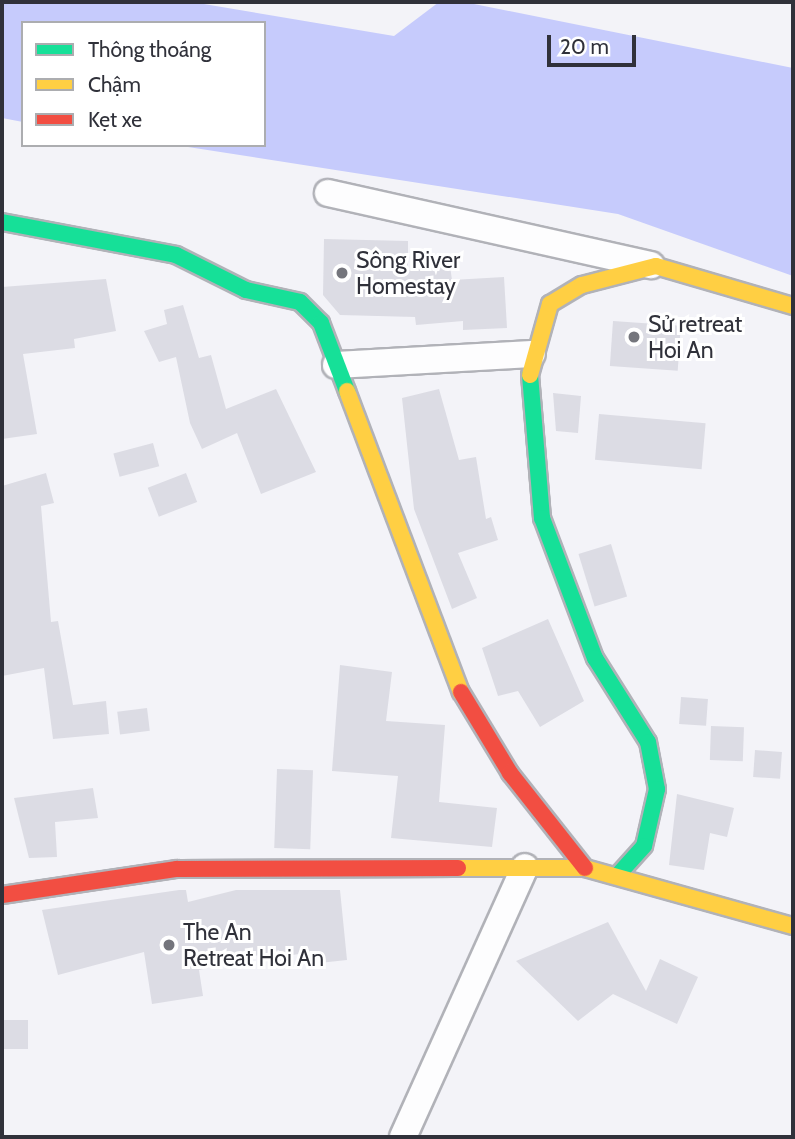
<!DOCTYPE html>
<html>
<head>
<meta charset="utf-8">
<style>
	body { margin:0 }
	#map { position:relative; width:795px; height:1139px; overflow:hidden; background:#f3f3f8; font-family:Cabin,sans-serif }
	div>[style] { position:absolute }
	.water>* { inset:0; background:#c6cbfc }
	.building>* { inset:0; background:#dcdce4; transform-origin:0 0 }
	.roads { filter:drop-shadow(2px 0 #b1b2b8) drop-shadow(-2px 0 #b1b2b8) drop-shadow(0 2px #b1b2b8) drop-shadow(0 -2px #b1b2b8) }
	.street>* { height:26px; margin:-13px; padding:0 13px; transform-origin:13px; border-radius:13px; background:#fdfdfe }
	.fast>* { height:16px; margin:-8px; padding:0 8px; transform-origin:8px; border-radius:8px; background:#16e098 }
	.slow>* { height:16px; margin:-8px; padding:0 8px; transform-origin:8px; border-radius:8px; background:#ffcf43 }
	.jam>* { height:16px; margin:-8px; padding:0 8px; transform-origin:8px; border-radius:8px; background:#f24e42 }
	.dots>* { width:19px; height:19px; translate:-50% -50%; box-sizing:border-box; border:4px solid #fff; border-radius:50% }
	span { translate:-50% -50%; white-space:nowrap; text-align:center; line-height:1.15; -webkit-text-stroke:6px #fff; paint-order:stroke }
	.poi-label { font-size:23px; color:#30313a }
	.left { translate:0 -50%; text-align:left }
	.frame { position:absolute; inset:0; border:4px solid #30313a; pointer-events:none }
	.legend { position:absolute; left:21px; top:21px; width:245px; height:126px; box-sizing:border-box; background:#fff; border:2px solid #acadb0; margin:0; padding:9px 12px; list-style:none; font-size:21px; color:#30313a }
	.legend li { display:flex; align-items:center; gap:14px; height:35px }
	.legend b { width:35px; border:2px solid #acadb0 }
	.scale { position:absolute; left:547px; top:35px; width:89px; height:32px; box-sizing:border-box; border:4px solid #30313a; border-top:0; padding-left:9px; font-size:21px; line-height:24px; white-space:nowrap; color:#30313a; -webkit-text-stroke:5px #fff; paint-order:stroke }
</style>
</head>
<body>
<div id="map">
	<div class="water">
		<div style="clip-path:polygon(2px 2px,192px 2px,394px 36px,439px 2px,464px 2px,793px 68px,793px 276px,618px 214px,175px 145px,264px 145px,264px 23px,23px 23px,23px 122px,2px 118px)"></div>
	</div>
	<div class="building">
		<div style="clip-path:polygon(324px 239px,408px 241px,408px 270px,450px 266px,452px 280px,504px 277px,507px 328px,463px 330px,463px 321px,416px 325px,415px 317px,340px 315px,323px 295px)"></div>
		<div style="clip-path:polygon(106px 279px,116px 331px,74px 339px,75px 348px,23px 354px,37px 434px,2px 439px,2px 287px)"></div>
		<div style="clip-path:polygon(183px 305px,199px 358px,211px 355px,226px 409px,276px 389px,316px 472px,261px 494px,237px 433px,202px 449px,190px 423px,176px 357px,159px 362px,144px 331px,167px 324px,164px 310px)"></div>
		<div style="left:613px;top:321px;width:68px;height:45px;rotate:4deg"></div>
		<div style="clip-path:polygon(439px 389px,459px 460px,476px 457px,486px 519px,491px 517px,498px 540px,458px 553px,477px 598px,452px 609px,414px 509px,402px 398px)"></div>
		<div style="clip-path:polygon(553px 393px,581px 396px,578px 433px,556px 431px)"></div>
		<div style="left:599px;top:414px;width:107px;height:46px;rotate:5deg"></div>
		<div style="left:153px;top:443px;width:24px;height:41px;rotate:75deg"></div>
		<div style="clip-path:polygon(46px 473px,54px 503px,41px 506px,51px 622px,58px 621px,73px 705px,106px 701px,109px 734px,53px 739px,44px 668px,2px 676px,2px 486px)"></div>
		<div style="left:186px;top:473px;width:31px;height:41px;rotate:69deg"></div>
		<div style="left:611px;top:544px;width:55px;height:34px;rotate:73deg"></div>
		<div style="clip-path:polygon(548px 619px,584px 701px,540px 727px,518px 691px,498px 696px,482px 648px)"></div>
		<div style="clip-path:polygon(340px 665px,392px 672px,386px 721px,445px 725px,439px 802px,497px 808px,492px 847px,391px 838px,398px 776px,332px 771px)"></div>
		<div style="left:681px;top:697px;width:27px;height:27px;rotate:4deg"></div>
		<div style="left:147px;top:708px;width:23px;height:30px;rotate:83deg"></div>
		<div style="left:711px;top:726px;width:33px;height:34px;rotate:2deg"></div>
		<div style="left:755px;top:750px;width:27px;height:27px;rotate:4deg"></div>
		<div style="left:277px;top:769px;width:36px;height:79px;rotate:2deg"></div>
		<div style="clip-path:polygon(93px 788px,98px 818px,55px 822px,57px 857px,29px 858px,14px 798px)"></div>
		<div style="clip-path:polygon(677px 794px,734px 808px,727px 837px,710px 833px,704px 870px,669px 865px)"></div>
		<div style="clip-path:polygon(179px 890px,186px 890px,188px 902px,236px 890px,340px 890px,347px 960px,319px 963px,318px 951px,280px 957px,279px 950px,199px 970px,203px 996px,152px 1004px,144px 952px,58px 975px,42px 910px)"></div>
		<div style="clip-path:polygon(608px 922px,646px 991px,660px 959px,698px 977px,677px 1024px,613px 994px,578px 1021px,516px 961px)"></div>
		<div style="left:2px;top:1020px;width:26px;height:29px"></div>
	</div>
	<div class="roads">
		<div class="street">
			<div style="left:328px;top:193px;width:331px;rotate:12.6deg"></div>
			<div style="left:336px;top:365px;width:196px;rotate:-3.2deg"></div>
			<div style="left:403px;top:1137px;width:296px;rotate:-65.7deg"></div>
		</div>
		<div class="fast">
			<div style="left:2px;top:222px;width:177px;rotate:10.7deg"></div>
			<div style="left:176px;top:255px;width:78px;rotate:26.6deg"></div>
			<div style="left:246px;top:290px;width:55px;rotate:12.5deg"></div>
			<div style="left:300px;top:302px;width:30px;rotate:45deg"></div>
			<div style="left:321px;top:323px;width:73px;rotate:69.1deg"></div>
			<div style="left:530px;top:375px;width:144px;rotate:85.2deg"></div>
			<div style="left:542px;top:518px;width:150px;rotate:69.3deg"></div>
			<div style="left:595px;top:658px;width:99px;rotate:57.8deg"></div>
			<div style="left:648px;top:742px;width:48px;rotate:79.2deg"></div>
			<div style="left:657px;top:789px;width:58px;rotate:102.8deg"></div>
			<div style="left:644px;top:846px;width:38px;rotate:132deg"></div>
		</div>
		<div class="slow">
			<div style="left:530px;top:375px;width:74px;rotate:-74.3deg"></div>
			<div style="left:550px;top:304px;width:37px;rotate:-31deg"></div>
			<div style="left:582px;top:285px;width:76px;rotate:-14.4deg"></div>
			<div style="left:656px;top:266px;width:143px;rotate:16.3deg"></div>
			<div style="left:347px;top:391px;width:322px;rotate:69.3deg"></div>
			<div style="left:458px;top:868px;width:127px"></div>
			<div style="left:585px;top:868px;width:216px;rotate:15.6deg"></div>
		</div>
		<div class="jam">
			<div style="left:461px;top:692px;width:95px;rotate:58.8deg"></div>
			<div style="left:510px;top:773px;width:121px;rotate:51.7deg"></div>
			<div style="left:2px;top:895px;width:177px;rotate:-8.5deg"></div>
			<div style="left:177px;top:869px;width:281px;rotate:-0.2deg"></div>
		</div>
	</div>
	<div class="dots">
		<div style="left:342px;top:273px;background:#74757c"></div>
		<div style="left:634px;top:337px;background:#74757c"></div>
		<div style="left:169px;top:945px;background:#74757c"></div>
	</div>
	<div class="poi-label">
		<span class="left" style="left:356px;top:273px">Sông River<br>Homestay</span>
		<span class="left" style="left:648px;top:337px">Sử retreat<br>Hoi An</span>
		<span class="left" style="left:183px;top:945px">The An<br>Retreat Hoi An</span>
	</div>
	<div class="frame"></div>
	<ul class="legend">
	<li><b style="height:9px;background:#16e098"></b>Thông thoáng</li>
	<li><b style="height:9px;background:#ffcf43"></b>Chậm</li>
	<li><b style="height:9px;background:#f24e42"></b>Kẹt xe</li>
	</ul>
	<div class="scale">20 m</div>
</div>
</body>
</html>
